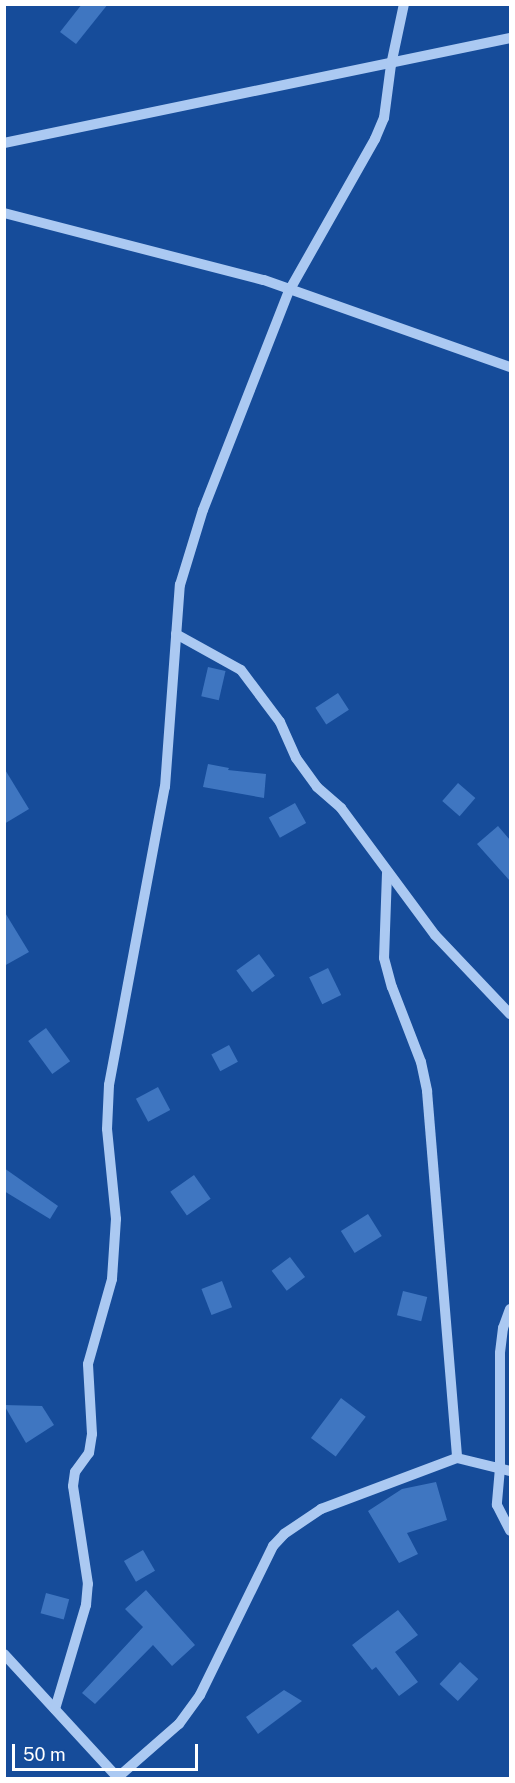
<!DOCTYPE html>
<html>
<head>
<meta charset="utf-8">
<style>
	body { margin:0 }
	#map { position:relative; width:515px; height:1783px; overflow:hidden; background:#164c9a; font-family:"Public Sans",sans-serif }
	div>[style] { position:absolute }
	.building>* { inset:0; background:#3f76c1; transform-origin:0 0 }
	.minor>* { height:10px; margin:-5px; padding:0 5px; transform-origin:5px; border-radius:5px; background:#abc9f2 }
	span { translate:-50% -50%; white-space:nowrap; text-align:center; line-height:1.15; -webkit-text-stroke:6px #164c9a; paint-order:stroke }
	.frame { position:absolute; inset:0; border:6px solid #fff; pointer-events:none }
	.scale { position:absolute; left:12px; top:1744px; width:186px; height:27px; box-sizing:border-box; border:3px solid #fff; border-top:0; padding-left:8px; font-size:18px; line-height:21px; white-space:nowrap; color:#fff; -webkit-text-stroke:4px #164c9a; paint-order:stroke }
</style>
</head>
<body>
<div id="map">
	<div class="building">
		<div style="clip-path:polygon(82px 4px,108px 4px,76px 44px,60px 32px)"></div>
		<div style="left:208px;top:667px;width:18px;height:30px;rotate:13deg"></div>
		<div style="left:338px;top:693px;width:20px;height:27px;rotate:57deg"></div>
		<div style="clip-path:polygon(208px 764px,229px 768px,228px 770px,266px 774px,264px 798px,203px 787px)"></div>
		<div style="clip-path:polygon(4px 768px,29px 809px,4px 824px)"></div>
		<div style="left:458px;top:783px;width:23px;height:24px;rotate:41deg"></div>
		<div style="left:295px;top:803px;width:23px;height:30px;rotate:61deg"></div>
		<div style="clip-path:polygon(498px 826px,510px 840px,510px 881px,477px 844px)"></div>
		<div style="clip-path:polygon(4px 911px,29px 952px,4px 966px)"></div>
		<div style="left:259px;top:954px;width:27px;height:28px;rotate:54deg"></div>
		<div style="left:328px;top:968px;width:30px;height:21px;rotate:64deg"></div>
		<div style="left:46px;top:1028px;width:41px;height:22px;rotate:54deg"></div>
		<div style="left:229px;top:1045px;width:19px;height:20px;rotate:62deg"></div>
		<div style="left:158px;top:1087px;width:26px;height:25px;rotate:62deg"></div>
		<div style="clip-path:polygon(4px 1168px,58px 1206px,50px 1219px,4px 1191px)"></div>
		<div style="left:194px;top:1175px;width:29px;height:29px;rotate:55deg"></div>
		<div style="left:368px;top:1214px;width:26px;height:32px;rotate:58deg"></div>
		<div style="left:290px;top:1257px;width:25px;height:23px;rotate:53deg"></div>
		<div style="left:222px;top:1281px;width:28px;height:22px;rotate:69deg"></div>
		<div style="left:403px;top:1291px;width:25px;height:25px;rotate:14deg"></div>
		<div style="left:341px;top:1398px;width:31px;height:50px;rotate:37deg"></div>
		<div style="clip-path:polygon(4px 1405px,42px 1406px,54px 1425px,26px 1443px)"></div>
		<div style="clip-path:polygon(436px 1482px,447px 1520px,407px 1533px,418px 1554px,399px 1563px,368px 1511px,402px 1489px)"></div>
		<div style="left:143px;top:1550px;width:24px;height:22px;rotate:60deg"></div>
		<div style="clip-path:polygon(146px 1590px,195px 1645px,172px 1666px,153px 1645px,95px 1704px,82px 1693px,143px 1627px,125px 1609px)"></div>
		<div style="left:46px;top:1593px;width:24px;height:21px;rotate:15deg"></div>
		<div style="clip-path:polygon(398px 1610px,418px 1635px,395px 1652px,418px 1682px,399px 1696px,376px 1667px,372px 1670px,352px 1645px)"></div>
		<div style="left:460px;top:1662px;width:25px;height:30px;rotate:43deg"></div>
		<div style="clip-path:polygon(284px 1690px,302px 1701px,258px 1734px,246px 1717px)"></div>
	</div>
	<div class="minor">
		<div style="left:4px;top:143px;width:517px;rotate:-11.72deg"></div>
		<div style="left:4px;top:213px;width:268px;rotate:14.5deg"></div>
		<div style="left:264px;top:280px;width:261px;rotate:19.5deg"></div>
		<div style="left:176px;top:634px;width:74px;rotate:29deg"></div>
		<div style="left:241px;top:670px;width:65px;rotate:53.1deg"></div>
		<div style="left:280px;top:722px;width:39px;rotate:66deg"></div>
		<div style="left:296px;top:758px;width:36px;rotate:54deg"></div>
		<div style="left:317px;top:787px;width:32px;rotate:41deg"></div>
		<div style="left:341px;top:808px;width:158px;rotate:53.5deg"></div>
		<div style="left:435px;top:935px;width:109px;rotate:46.5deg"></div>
		<div style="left:387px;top:873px;width:85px;rotate:92deg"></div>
		<div style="left:384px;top:958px;width:30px;rotate:75deg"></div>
		<div style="left:392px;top:987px;width:80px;rotate:68.9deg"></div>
		<div style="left:421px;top:1062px;width:30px;rotate:78deg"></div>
		<div style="left:427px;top:1091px;width:368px;rotate:85.3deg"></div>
		<div style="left:510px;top:1309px;width:20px;rotate:110deg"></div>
		<div style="left:503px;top:1328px;width:25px;rotate:97deg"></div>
		<div style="left:500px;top:1353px;width:115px;rotate:90deg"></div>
		<div style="left:500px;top:1468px;width:37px;rotate:95deg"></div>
		<div style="left:497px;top:1505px;width:29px;rotate:63deg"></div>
		<div style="left:4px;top:1654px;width:168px;rotate:47.4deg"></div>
		<div style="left:55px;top:1709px;width:109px;rotate:-73.4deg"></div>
		<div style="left:86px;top:1605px;width:21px;rotate:-85deg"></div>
		<div style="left:88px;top:1584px;width:99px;rotate:-98.7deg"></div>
		<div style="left:73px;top:1486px;width:14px;rotate:-82deg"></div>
		<div style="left:75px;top:1472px;width:24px;rotate:-54deg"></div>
		<div style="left:89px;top:1453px;width:19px;rotate:-81deg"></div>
		<div style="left:92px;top:1434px;width:70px;rotate:-93.3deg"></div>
		<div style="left:88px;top:1364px;width:88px;rotate:-74.2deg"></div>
		<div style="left:112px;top:1279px;width:60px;rotate:-86.2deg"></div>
		<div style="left:116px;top:1219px;width:90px;rotate:-95.7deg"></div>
		<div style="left:107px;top:1129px;width:44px;rotate:-87.4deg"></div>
		<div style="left:109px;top:1085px;width:303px;rotate:-79.4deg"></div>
		<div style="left:165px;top:787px;width:203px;rotate:-85.8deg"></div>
		<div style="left:180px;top:585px;width:78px;rotate:-73deg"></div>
		<div style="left:203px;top:510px;width:235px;rotate:-68.6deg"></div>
		<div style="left:289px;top:291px;width:175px;rotate:-60.5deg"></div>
		<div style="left:375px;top:139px;width:23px;rotate:-67deg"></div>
		<div style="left:384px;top:118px;width:53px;rotate:-82.5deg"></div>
		<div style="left:391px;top:65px;width:62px;rotate:-78deg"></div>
		<div style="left:117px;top:1778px;width:82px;rotate:-41.1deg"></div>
		<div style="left:179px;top:1724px;width:36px;rotate:-54deg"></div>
		<div style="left:200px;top:1695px;width:166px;rotate:-63.9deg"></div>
		<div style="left:273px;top:1546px;width:16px;rotate:-47deg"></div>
		<div style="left:284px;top:1534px;width:45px;rotate:-34deg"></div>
		<div style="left:321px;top:1509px;width:145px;rotate:-20.6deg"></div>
		<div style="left:457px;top:1458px;width:55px;rotate:13.8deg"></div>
	</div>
	<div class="frame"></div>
	<div class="scale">50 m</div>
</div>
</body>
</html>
